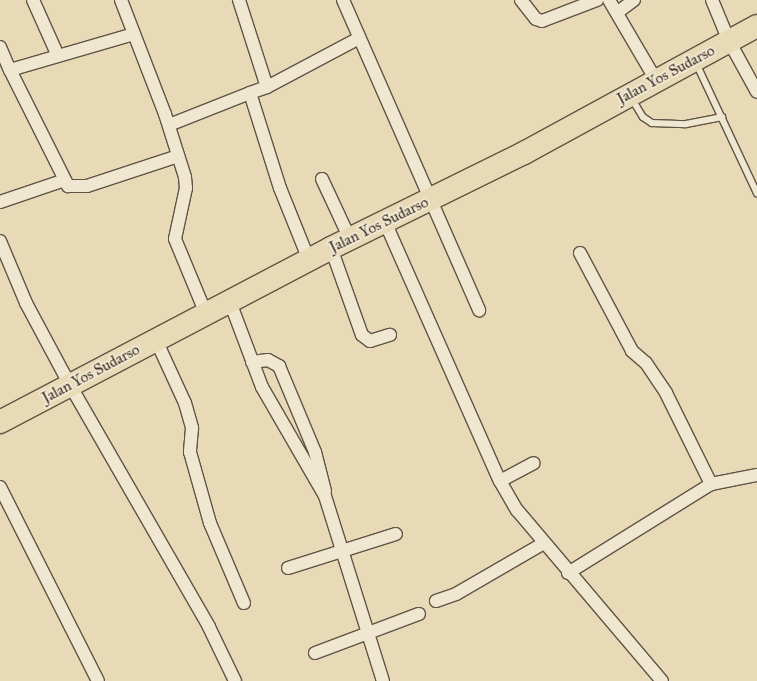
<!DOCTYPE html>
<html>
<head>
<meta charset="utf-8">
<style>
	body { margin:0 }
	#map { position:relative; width:757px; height:681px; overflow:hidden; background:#e8dab6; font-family:"IM FELL Great Primer",serif }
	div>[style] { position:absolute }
	.roads { filter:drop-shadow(1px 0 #605446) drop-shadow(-1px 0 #605446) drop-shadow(0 1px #605446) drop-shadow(0 -1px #605446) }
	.lane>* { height:6px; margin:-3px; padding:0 3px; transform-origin:3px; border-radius:3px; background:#f0e7d0 }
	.street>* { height:12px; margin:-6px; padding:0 6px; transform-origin:6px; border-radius:6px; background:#f0e7d0 }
	.highway>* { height:22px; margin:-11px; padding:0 11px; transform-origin:11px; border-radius:11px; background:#e8dab6 }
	span { translate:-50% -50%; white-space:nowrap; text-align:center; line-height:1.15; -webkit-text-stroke:4px #f0e7d0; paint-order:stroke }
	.street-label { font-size:15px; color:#332720 }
</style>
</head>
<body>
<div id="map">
	<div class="roads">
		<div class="lane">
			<div style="left:696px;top:63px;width:144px;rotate:64.9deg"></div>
			<div style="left:632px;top:99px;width:21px;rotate:59deg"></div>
			<div style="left:643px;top:117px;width:11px;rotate:34deg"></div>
			<div style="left:652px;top:123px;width:34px;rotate:2deg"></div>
			<div style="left:686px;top:124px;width:37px;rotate:-11deg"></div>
		</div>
		<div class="street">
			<div style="left:33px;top:0;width:61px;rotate:65.9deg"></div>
			<div style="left:121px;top:0;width:122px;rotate:68.9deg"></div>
			<div style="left:165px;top:114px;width:66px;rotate:72.4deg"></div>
			<div style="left:185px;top:177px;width:11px;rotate:85deg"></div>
			<div style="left:186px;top:188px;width:52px;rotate:102.2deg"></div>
			<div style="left:175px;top:239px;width:81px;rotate:67.5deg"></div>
			<div style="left:239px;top:0;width:91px;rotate:72.2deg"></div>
			<div style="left:267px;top:87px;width:18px;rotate:161deg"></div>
			<div style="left:250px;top:93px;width:100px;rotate:72.5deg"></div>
			<div style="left:280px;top:188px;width:78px;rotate:68.1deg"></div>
			<div style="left:343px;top:0;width:339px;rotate:66.3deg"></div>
			<div style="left:521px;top:0;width:24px;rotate:52deg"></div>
			<div style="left:536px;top:19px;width:6px;rotate:18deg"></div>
			<div style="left:542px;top:21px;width:59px;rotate:-20.9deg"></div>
			<div style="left:609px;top:0;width:93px;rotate:59.6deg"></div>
			<div style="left:712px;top:0;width:44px;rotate:67.5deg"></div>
			<div style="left:729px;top:41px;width:58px;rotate:61.2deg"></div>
			<div style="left:618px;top:12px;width:20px;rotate:-37deg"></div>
			<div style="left:0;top:47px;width:25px;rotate:67deg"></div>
			<div style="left:10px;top:70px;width:129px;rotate:-16.2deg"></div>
			<div style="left:10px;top:70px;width:130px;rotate:63.4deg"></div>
			<div style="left:68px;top:186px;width:19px"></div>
			<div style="left:87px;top:186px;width:96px;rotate:-18.2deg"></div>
			<div style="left:267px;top:87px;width:104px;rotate:-28deg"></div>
			<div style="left:169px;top:125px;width:87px;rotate:-21.6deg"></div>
			<div style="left:322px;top:179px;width:66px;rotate:65deg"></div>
			<div style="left:0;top:202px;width:65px;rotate:-18.7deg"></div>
			<div style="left:385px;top:222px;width:283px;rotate:66.1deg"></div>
			<div style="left:500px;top:481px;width:34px;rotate:60deg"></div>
			<div style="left:517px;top:510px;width:224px;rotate:49.7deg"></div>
			<div style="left:0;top:241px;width:67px;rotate:67.2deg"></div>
			<div style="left:26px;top:303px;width:93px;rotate:61.8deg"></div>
			<div style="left:70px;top:385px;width:279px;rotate:60.1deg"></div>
			<div style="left:209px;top:627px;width:60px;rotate:64.3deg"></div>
			<div style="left:331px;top:248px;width:92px;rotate:70.4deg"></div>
			<div style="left:362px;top:335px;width:10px;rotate:37deg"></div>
			<div style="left:370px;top:341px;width:21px;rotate:-17deg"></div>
			<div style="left:580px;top:253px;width:111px;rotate:62deg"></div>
			<div style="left:632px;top:351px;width:18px;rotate:41deg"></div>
			<div style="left:646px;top:363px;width:36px;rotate:56deg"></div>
			<div style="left:666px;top:393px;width:102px;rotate:63.7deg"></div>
			<div style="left:230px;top:302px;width:91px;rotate:69.4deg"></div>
			<div style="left:262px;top:387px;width:126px;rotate:60deg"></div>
			<div style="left:325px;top:496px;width:194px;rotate:72.6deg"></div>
			<div style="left:156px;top:340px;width:69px;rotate:65.3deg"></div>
			<div style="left:185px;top:403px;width:26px;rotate:74deg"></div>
			<div style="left:192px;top:428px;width:24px;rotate:95deg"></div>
			<div style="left:190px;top:452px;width:74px;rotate:74.3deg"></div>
			<div style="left:210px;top:523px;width:87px;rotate:67deg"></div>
			<div style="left:252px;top:362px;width:16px;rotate:-7deg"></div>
			<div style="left:268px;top:360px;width:13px;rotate:29deg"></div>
			<div style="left:279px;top:366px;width:93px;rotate:67.3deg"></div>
			<div style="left:315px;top:452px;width:40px;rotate:75.6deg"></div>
			<div style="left:500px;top:481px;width:38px;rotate:-28deg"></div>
			<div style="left:0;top:487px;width:217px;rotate:63.2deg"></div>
			<div style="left:288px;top:568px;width:113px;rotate:-17.5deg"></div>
			<div style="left:568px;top:573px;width:168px;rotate:-31.9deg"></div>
			<div style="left:711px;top:484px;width:47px;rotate:-11.1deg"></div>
			<div style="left:436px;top:601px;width:21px;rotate:-19deg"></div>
			<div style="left:456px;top:594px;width:102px;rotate:-30.1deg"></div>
			<div style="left:315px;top:653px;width:111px;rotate:-20.6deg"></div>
		</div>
		<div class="highway">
			<div style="left:0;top:422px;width:374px;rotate:-27.7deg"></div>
			<div style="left:331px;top:248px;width:215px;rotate:-26.2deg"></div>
			<div style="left:524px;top:153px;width:265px;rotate:-28.6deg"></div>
		</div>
	</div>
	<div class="street-label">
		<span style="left:666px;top:75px;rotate:-28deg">Jalan Yos Sudarso</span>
		<span style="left:379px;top:225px;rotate:-26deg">Jalan Yos Sudarso</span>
		<span style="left:91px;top:374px;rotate:-28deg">Jalan Yos Sudarso</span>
	</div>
</div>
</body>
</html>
